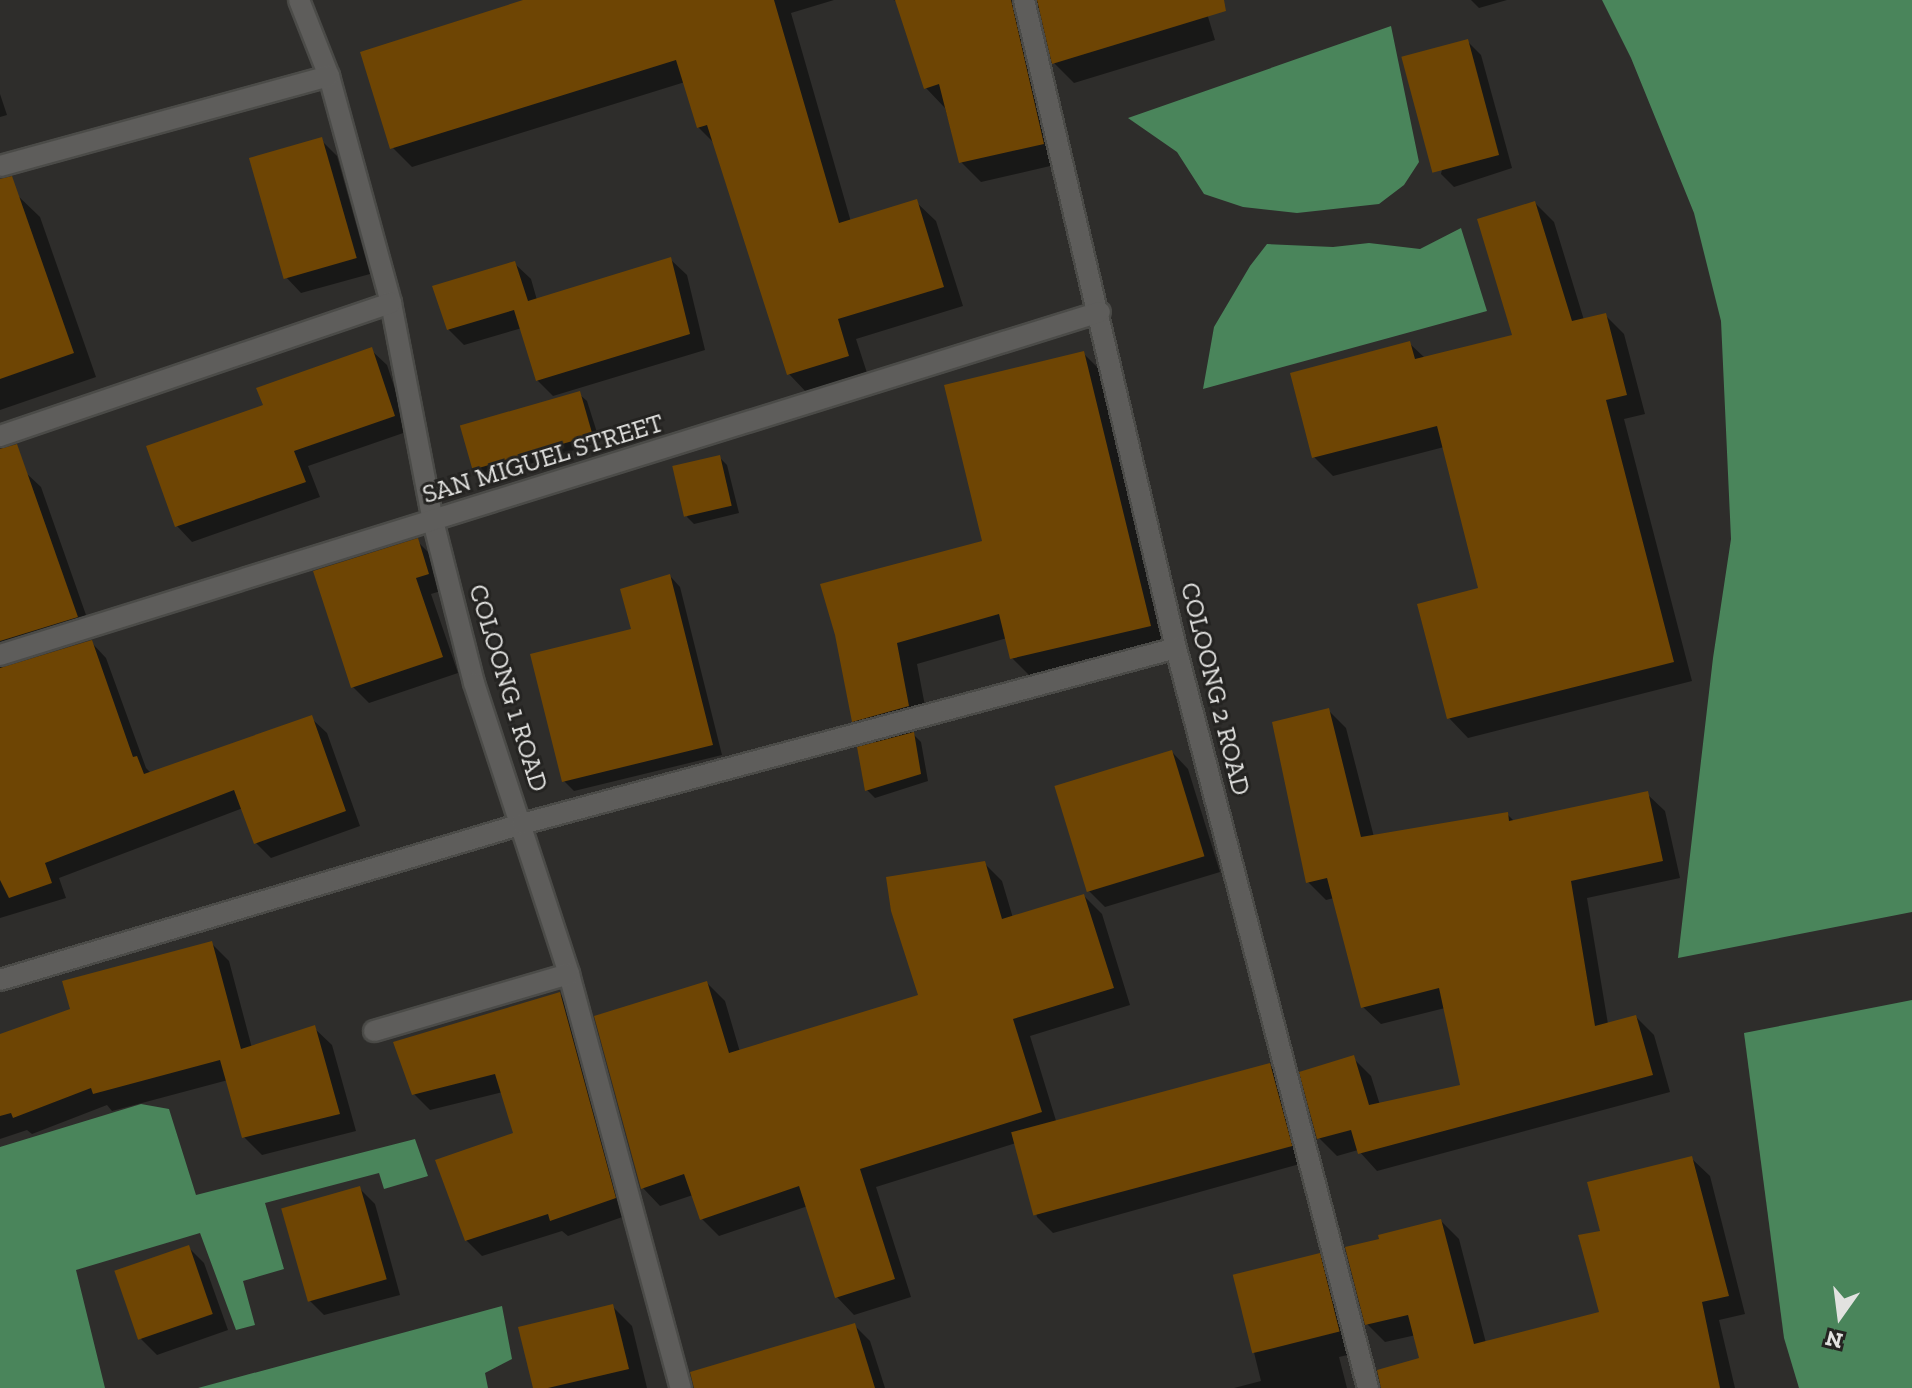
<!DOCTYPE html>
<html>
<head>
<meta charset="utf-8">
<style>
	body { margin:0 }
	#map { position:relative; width:1912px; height:1388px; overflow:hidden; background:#2e2d2b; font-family:"Zilla Slab",serif }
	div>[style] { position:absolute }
	.water>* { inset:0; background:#4a855b }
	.shadow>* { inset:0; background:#0007 }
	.building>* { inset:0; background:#6e4504; transform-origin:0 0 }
	.roads { filter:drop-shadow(2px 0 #4b4b48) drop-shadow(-2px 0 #4b4b48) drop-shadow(0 2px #4b4b48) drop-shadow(0 -2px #4b4b48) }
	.minor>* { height:20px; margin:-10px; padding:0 10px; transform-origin:10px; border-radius:10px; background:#5e5d5b }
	span { translate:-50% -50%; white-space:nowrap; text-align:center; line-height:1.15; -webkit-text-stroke:6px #242321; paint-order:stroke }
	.street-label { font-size:26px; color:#e2e2e0 }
	.north { position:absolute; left:1800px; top:1276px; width:80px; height:80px; -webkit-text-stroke:6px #242321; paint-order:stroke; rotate:194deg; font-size:22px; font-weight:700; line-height:32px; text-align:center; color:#e2e2e0 }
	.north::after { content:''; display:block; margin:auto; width:28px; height:36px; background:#e2e2e0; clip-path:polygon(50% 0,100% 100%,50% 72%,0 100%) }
</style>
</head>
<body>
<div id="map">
	<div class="water">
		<div style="clip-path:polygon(1602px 0,1912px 0,1912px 912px,1678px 958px,1713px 658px,1731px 539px,1721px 321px,1694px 213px,1631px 58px)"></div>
		<div style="clip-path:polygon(1391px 26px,1419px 162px,1404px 185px,1379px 204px,1297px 213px,1243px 207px,1204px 194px,1177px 152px,1128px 118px)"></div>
		<div style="clip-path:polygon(1461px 228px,1487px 311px,1203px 389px,1214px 327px,1250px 266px,1267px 244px,1333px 247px,1369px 243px,1420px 249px)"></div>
		<div style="clip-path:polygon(1912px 1000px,1912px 1388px,1799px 1388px,1784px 1338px,1744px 1033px)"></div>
		<div style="clip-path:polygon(141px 1104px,169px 1109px,196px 1195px,415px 1139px,428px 1176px,384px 1189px,379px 1173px,265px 1203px,284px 1269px,243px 1281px,255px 1325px,236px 1330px,200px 1233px,76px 1270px,105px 1388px,0 1388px,0 1147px)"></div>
		<div style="clip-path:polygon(502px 1306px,512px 1359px,485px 1373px,488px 1388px,198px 1388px)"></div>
	</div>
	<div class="shadow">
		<div style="clip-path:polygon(530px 0,834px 0,791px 13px,851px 222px,916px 202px,936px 221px,963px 306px,856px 339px,868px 376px,808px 394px,789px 374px,715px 144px,698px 127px,685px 82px,412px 167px,392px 147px)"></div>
		<div style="clip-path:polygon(893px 0,1203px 0,1215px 40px,1074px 83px,1054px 63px,1041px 8px,1035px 9px,1063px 163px,981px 182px,961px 162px,945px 108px,926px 88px,898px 1px)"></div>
		<div style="clip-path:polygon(1471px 0,1507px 0,1479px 8px)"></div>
		<div style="clip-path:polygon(1468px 42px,1481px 55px,1512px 168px,1454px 187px,1441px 174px)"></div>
		<div style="clip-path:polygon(0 94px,7px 115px,0 117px)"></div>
		<div style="clip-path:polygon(321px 140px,337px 156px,370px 274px,301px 293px,285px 276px)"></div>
		<div style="clip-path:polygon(16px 194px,40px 217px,96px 377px,0 410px,0 199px)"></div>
		<div style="clip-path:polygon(1535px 203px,1554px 222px,1584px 320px,1605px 315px,1624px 334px,1645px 414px,1624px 419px,1692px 681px,1468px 738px,1449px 718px,1481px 590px,1444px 447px,1333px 476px,1314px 457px,1410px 344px,1425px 358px,1515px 337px)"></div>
		<div style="clip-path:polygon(670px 259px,687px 275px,705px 350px,553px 396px,537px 380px,522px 328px,464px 345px,448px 329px,514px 263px,531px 279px,537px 300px)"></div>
		<div style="clip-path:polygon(371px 350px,387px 365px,409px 431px,308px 466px,320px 497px,192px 542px,177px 526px,149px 447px,265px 406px)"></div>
		<div style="clip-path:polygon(1084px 354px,1105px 375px,1171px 647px,1034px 680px,1012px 658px,1007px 638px,917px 664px,929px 727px,911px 732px,921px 742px,928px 781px,875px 798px,867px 790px,877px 744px,854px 721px,837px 635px,984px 542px)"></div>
		<div style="clip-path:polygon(579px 394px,587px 401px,600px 442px,485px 478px,477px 470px)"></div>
		<div style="clip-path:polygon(719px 457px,727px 465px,739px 513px,694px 524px,687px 517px)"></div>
		<div style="clip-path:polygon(25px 472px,41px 487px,92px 632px,11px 658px,0 671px,91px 642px,106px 658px,146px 768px,151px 773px,311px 718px,327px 733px,360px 826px,271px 858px,256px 843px,243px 808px,59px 878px,66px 898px,0 918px,0 475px)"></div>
		<div style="clip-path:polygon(417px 541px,433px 557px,444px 590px,431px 594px,458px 673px,369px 703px,353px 687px,315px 572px)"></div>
		<div style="clip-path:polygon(670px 576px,680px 587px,722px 755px,574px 791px,564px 781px,633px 631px)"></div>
		<div style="clip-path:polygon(1328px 710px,1346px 728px,1374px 837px,1507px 814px,1515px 822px,1647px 794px,1665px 811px,1680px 878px,1587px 898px,1608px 1024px,1636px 1017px,1654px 1035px,1670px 1092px,1377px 1171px,1358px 1150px,1337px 1156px,1319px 1138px,1353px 1058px,1371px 1076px,1380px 1105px,1462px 1086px,1445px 1008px,1381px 1024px,1363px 1007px,1334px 898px,1326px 900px,1308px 882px)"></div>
		<div style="clip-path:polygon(1172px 752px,1188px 769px,1220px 872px,1105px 907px,1089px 891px)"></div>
		<div style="clip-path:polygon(984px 863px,1002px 881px,1013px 918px,1084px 896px,1102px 914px,1130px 1005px,1030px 1036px,1057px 1124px,1270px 1066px,1286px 1082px,1307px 1162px,1053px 1233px,1037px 1217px,1016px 1143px,876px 1187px,911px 1297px,854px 1315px,837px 1297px,808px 1206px,719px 1236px,702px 1219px,693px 1195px,660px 1206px,643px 1188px,707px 983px,725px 1001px,740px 1052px,920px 997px)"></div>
		<div style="clip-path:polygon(212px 944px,229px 961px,252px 1048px,314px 1028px,332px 1045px,356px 1131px,262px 1155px,244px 1137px,228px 1080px,112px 1111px,107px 1105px,32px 1134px,27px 1130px,0 1139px,0 1037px,72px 1010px)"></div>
		<div style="clip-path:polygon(560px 994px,576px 1010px,631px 1214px,568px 1236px,562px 1231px,482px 1256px,466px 1240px,515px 1134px,503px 1092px,430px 1110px,414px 1094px)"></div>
		<div style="clip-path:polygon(1691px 1158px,1710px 1176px,1745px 1314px,1719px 1320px,1735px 1388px,1429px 1388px,1416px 1335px,1385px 1342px,1367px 1324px,1441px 1221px,1459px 1239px,1486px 1343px,1601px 1314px,1602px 1232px)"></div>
		<div style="clip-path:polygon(359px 1188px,375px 1204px,400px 1295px,324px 1315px,308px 1299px)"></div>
		<div style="clip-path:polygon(188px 1247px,204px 1263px,228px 1330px,157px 1355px,141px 1339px)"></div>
		<div style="clip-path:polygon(1319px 1255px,1341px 1277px,1360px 1352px,1339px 1357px,1347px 1388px,1234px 1388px,1261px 1381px,1235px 1275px)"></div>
		<div style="clip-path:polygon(612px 1306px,632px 1326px,647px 1388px,535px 1388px)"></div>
		<div style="clip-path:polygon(854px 1325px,870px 1341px,885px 1388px,767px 1388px)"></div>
	</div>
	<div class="building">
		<div style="clip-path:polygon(523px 0,774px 0,839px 223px,917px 199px,944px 287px,838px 319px,849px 356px,787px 375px,707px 125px,697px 128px,676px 60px,390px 149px,360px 52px)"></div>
		<div style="clip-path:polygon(895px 0,1011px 0,1044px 144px,959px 163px,939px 84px,924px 89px)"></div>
		<div style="clip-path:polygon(1037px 0,1224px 0,1226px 11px,1052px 64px)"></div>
		<div style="left:1468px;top:39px;width:120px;height:69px;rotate:75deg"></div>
		<div style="left:322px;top:137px;width:126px;height:76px;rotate:74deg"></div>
		<div style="clip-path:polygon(12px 176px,74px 353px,0 379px,0 179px)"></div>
		<div style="clip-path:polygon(1535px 201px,1572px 321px,1606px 313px,1627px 395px,1606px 400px,1674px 662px,1447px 719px,1417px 604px,1478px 588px,1437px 426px,1312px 458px,1290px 373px,1410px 341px,1415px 359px,1512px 335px,1477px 219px)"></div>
		<div style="clip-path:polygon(671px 257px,690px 334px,536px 381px,514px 310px,447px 330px,432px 286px,515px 261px,528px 301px)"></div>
		<div style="clip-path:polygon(372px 347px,395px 416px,294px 451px,306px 482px,175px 527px,146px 446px,263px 405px,256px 388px)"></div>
		<div style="clip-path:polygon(1084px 351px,1151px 626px,1010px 659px,999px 614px,897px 643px,909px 706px,852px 722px,835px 635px,820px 584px,982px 541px,944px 385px)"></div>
		<div style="left:580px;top:391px;width:46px;height:125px;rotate:74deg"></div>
		<div style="clip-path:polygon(17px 444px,78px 617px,0 641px,0 449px)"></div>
		<div style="left:720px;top:455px;width:52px;height:49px;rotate:77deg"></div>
		<div style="clip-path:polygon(418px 538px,429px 574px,416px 578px,443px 657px,351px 688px,313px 571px)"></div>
		<div style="clip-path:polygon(670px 574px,713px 745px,562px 782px,530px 654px,631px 629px,620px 589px)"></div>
		<div style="clip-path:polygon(92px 640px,133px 757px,137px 756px,144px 774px,312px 715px,346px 811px,254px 844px,234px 790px,45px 863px,52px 883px,9px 898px,0 880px,0 668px)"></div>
		<div style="clip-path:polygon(1329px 708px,1361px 837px,1508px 812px,1509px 821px,1648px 791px,1663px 861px,1571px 881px,1595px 1026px,1636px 1015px,1653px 1075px,1358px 1154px,1351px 1130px,1317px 1139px,1299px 1072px,1354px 1055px,1369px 1105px,1460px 1085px,1439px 988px,1361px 1008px,1327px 878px,1306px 883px,1272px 722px)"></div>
		<div style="clip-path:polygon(914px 732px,921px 774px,865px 791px,857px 747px)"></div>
		<div style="left:1172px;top:750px;width:111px;height:123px;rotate:73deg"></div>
		<div style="clip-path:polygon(985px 861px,1002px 919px,1084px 894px,1114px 988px,1013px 1019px,1042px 1112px,860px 1169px,895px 1279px,835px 1298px,799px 1186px,700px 1220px,684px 1174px,641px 1189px,594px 1016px,707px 981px,729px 1053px,918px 995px,891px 911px,886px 877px)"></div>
		<div style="clip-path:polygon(212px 941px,241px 1049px,315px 1025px,340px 1114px,242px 1138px,220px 1060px,93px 1094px,91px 1088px,13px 1118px,11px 1113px,0 1116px,0 1034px,70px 1009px,62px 981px)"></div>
		<div style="clip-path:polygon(560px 992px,616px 1198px,550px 1221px,548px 1214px,465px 1241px,435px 1160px,513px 1133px,495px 1074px,412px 1095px,393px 1042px)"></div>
		<div style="left:1270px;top:1063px;width:86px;height:268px;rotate:75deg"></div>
		<div style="clip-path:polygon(1692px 1156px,1729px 1296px,1702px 1302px,1720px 1388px,1381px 1388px,1377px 1370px,1419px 1358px,1408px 1315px,1365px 1325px,1345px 1247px,1379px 1239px,1378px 1235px,1441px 1219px,1474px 1344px,1599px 1312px,1578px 1235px,1600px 1231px,1587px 1182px)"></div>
		<div style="left:360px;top:1186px;width:97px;height:82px;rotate:74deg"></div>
		<div style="left:189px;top:1245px;width:73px;height:79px;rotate:71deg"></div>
		<div style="left:1320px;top:1253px;width:81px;height:90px;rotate:76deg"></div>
		<div style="clip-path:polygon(613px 1304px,629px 1369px,548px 1388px,533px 1388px,518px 1327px)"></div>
		<div style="clip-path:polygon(855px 1323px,875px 1388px,694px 1388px,690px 1372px)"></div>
	</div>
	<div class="roads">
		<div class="minor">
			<div style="left:299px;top:0;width:82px;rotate:68.5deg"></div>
			<div style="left:329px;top:76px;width:235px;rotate:74.7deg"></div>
			<div style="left:391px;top:303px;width:222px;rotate:79.1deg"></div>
			<div style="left:433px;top:521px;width:167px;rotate:75.8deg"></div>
			<div style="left:474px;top:683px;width:306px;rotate:71.9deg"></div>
			<div style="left:569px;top:974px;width:429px;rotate:74.9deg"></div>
			<div style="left:1024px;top:0;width:666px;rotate:76.8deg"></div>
			<div style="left:1176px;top:648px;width:765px;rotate:75.45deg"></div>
			<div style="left:0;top:166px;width:341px;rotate:-15.3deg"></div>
			<div style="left:0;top:436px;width:413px;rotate:-18.8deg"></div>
			<div style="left:0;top:655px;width:1152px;rotate:-17.32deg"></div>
			<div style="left:0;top:980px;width:545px;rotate:-16.64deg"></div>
			<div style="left:522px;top:824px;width:677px;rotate:-15.06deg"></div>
			<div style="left:374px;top:1031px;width:203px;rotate:-16.3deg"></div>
		</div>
	</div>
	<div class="street-label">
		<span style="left:543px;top:459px;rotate:-17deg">SAN MIGUEL STREET</span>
		<span style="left:508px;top:688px;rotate:73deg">COLOONG 1 ROAD</span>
		<span style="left:1215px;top:689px;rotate:76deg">COLOONG 2 ROAD</span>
	</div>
	<div class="north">N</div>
</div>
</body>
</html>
